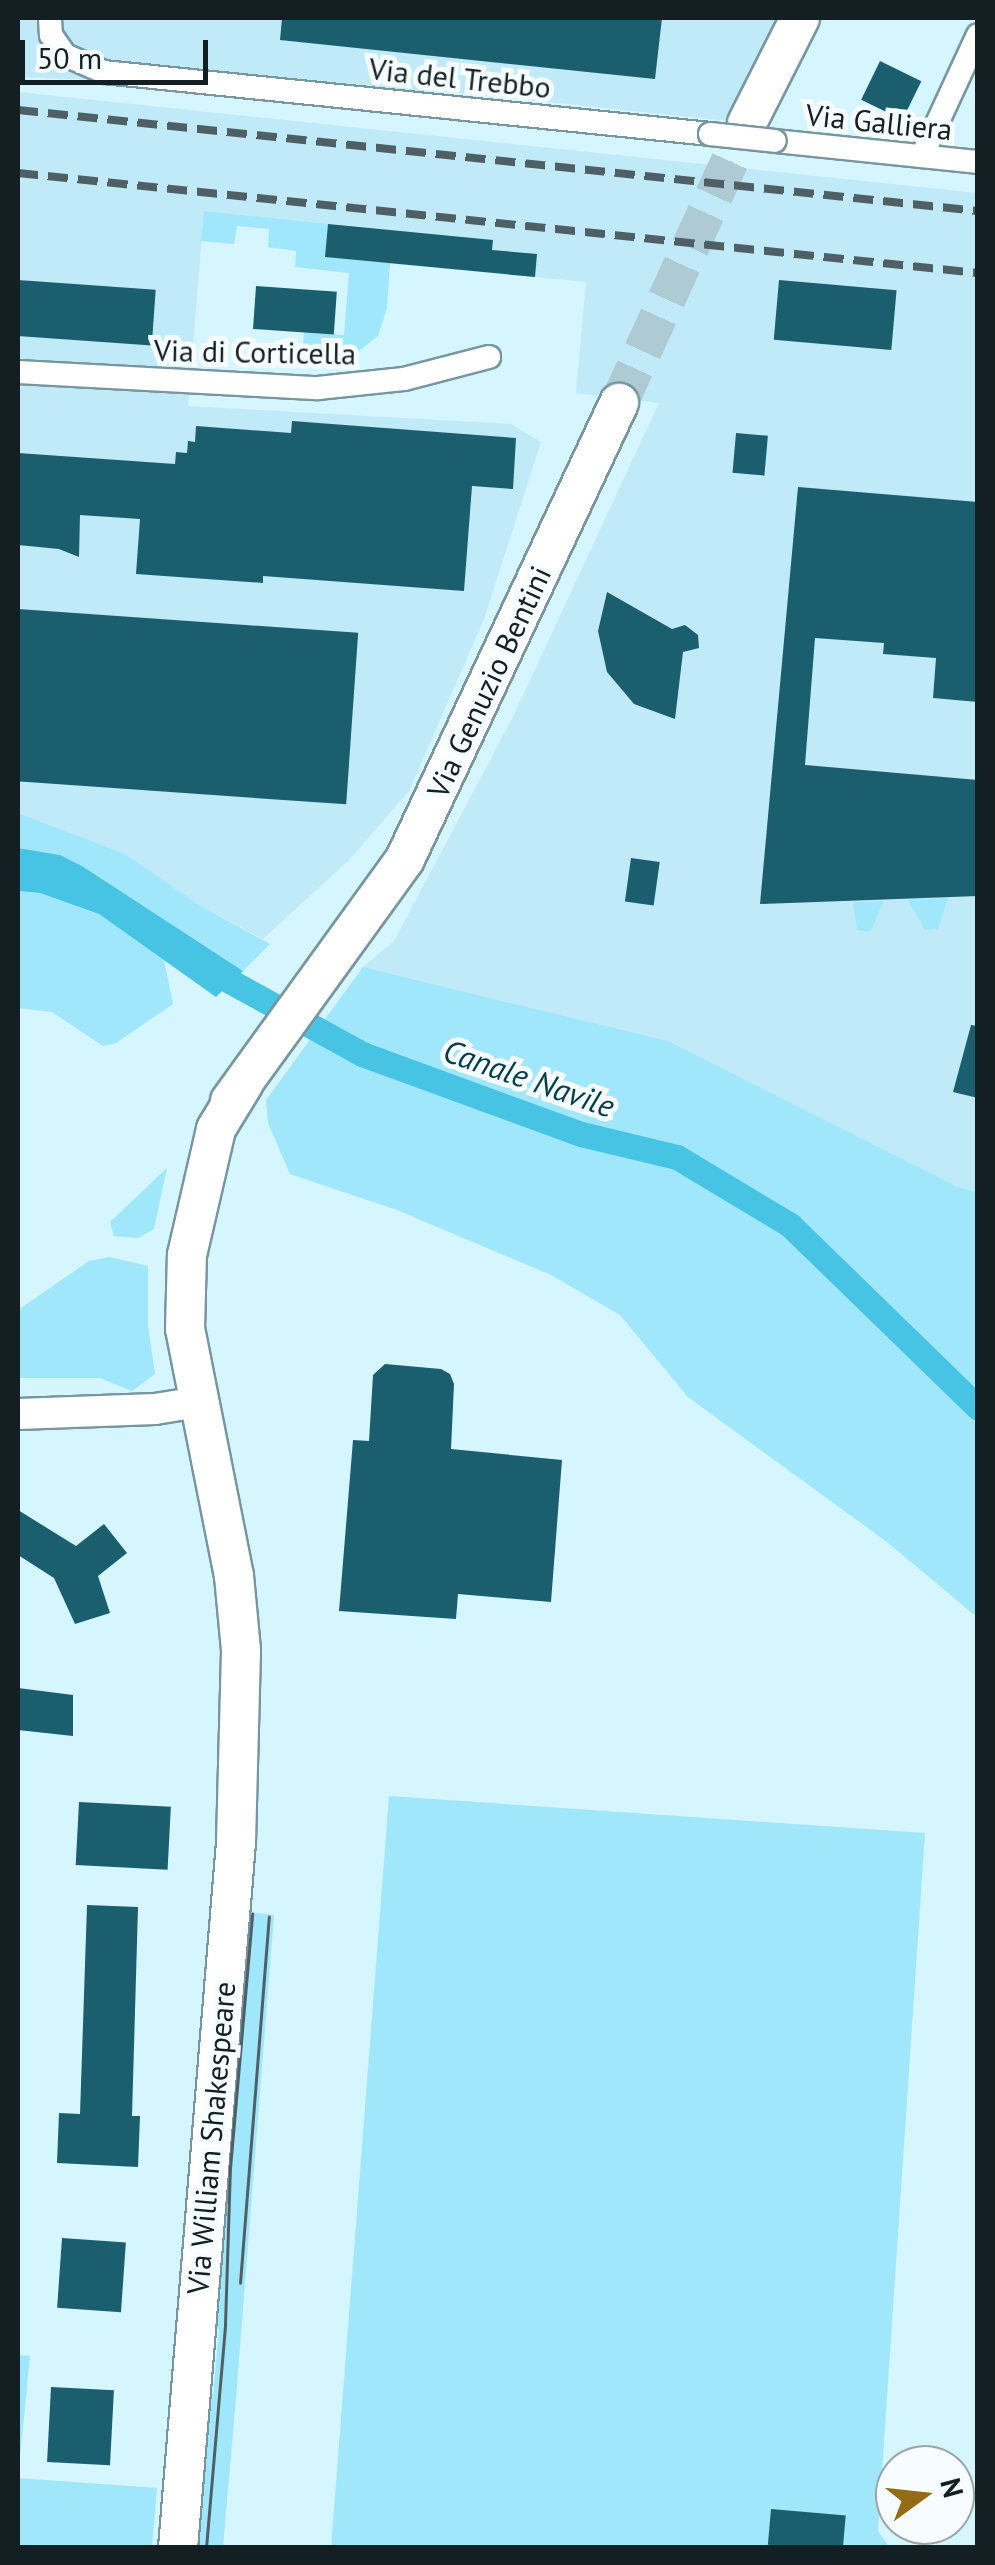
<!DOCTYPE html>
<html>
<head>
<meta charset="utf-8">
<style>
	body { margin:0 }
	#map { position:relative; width:995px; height:2565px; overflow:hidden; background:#d5f5ff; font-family:"PT Sans",sans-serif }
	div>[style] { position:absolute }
	.built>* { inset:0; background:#c0eaf7 }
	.green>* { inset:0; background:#a0e7fc }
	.water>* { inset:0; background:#47c4e4 }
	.canal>* { height:25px; margin:-12.5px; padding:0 12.5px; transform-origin:12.5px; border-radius:12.5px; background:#47c4e4 }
	.building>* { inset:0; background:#1b5e6e; transform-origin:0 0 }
	.primary-tunnel>* { height:38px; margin-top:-19px; transform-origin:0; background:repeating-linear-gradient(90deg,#aecad3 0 38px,transparent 0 57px) }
	.roads { filter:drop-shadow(2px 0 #78969f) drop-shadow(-2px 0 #78969f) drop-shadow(0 2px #78969f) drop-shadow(0 -2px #78969f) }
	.minor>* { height:22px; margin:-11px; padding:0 11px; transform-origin:11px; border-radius:11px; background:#fff }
	.tertiary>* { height:30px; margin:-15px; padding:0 15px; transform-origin:15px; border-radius:15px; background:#fff }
	.primary>* { height:38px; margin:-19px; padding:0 19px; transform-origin:19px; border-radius:19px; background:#fff }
	.tram>* { height:2.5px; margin:-1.25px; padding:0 1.25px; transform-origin:1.25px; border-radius:1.25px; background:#4e6065 }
	.rail>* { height:8px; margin-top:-4px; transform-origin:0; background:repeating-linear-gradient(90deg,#4e6065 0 20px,transparent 0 30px) }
	.bridges { filter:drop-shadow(2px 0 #78969f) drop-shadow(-2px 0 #78969f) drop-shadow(0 2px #78969f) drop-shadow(0 -2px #78969f) }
	.minor-bridge>* { height:22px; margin:-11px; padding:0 11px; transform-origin:11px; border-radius:11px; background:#fff }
	span { translate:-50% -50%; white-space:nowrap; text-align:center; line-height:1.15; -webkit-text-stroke:10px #f7fdff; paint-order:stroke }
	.street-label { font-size:30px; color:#131f22 }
	.water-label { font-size:32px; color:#023d4a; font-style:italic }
	.frame { position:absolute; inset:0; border:20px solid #131f22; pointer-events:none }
	.north { position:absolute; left:875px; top:2445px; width:100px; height:100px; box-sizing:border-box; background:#f7fdff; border:2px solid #9ca4a7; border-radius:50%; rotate:75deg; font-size:28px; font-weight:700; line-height:40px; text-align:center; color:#131f22 }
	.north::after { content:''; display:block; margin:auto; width:35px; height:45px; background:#946c16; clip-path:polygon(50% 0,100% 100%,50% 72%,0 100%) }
	.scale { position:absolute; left:20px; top:40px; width:188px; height:45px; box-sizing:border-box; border:5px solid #131f22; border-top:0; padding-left:12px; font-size:30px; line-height:35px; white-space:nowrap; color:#131f22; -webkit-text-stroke:8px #f7fdff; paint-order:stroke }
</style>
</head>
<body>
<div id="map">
	<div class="built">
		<div style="clip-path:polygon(18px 18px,800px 18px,747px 123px,453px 92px,18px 77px)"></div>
		<div style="clip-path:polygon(18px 92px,977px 193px,977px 1192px,956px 1186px,668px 1041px,363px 967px,394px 941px,512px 719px,659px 403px,576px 393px,586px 282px,325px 257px,328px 225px,204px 211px,188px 406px,511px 424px,541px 442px,484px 619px,409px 791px,350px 859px,263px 939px,204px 908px,123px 853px,18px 813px)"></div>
	</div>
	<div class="green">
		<div style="clip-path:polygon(204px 211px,328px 224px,326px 257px,390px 263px,387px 308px,378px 336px,355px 354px,302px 363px,304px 332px,344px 335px,349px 273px,295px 267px,296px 251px,268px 247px,269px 229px,237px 226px,234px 244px,201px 241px)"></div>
		<div style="clip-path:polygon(18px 813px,123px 853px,204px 908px,270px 944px,243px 971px,82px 866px,60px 855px,18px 848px)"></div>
		<div style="clip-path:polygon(18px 891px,40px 893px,99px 914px,164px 960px,173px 1004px,116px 1043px,103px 1046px,52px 1012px,18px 1008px)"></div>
		<div style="clip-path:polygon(948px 898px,938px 929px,925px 930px,908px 900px)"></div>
		<div style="clip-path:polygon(884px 901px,870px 932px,857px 930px,853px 902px)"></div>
		<div style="clip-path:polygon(363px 967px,668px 1041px,956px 1186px,977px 1192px,977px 1617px,887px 1542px,688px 1397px,620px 1315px,551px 1275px,397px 1210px,290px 1174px,268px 1123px,266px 1100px)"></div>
		<div style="clip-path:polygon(167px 1168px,154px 1229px,138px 1238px,114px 1236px,110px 1222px)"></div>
		<div style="clip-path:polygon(110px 1257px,148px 1266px,148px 1326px,155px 1374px,132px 1391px,100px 1378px,18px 1378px,18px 1310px,89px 1261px)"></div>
		<div style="clip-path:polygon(389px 1796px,925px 1833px,878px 2531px,889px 2547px,331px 2548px)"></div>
		<div style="clip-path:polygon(248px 1912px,274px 1915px,236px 2398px,223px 2547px,196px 2548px,208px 2395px,213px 2395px,219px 2329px,213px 2328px)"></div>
		<div style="clip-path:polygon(18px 2355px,30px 2356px,18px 2478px,157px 2488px,152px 2547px,18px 2547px)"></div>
	</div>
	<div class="water">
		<div style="clip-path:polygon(18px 848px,60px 855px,82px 866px,243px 971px,216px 997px,99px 914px,40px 893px,18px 891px)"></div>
	</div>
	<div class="canal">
		<div style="left:204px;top:967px;width:180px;rotate:28.8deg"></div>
		<div style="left:362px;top:1054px;width:233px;rotate:20.1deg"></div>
		<div style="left:581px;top:1134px;width:99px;rotate:13.5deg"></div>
		<div style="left:677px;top:1157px;width:132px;rotate:31deg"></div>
		<div style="left:790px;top:1225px;width:262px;rotate:44.2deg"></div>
	</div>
	<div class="building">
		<div style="clip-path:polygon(282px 18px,662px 18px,655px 79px,280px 40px)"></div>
		<div style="left:880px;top:61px;width:46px;height:43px;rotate:26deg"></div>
		<div style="clip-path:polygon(328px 224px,493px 240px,492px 250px,537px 254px,535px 277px,325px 257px)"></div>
		<div style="left:18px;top:280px;width:138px;height:56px;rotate:4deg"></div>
		<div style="left:779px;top:280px;width:118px;height:60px;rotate:5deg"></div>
		<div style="left:256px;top:286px;width:81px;height:43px;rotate:4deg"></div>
		<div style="clip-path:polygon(292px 421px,516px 438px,513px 489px,472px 486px,464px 591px,263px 576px,263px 583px,136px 574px,140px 519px,80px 515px,79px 557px,59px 549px,18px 545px,18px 453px,175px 464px,176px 452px,187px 453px,188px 441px,195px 442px,196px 426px,291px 433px)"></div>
		<div style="left:736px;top:433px;width:32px;height:40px;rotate:5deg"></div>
		<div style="clip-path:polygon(798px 487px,978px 502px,978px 702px,933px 698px,936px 658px,883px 654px,884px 643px,815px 638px,805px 765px,978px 780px,978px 896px,760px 904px)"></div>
		<div style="clip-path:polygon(607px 592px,672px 629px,685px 625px,698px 635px,699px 648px,683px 652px,675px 719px,634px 704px,607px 672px,598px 631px)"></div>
		<div style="left:18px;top:609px;width:341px;height:172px;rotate:4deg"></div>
		<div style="left:631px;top:858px;width:29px;height:44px;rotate:8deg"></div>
		<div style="clip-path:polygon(971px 1025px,978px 1026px,978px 1098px,953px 1092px)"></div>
		<div style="clip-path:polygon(385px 1364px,441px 1369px,450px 1374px,454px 1384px,451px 1449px,562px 1460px,551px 1602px,458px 1594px,456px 1619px,339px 1611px,353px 1440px,369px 1441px,373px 1375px)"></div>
		<div style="clip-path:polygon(18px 1510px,76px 1546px,104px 1524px,127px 1553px,98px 1576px,110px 1613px,75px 1624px,54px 1578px,18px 1555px)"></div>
		<div style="clip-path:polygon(18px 1688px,73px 1695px,73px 1736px,18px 1730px)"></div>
		<div style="left:79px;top:1802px;width:92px;height:63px;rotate:3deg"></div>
		<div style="clip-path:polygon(87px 1905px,138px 1907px,132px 2116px,140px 2116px,138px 2167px,57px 2163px,59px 2113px,80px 2114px)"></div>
		<div style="left:62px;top:2238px;width:64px;height:70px;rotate:4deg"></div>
		<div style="left:51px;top:2387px;width:63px;height:75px;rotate:3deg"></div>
		<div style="left:771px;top:2509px;width:75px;height:36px;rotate:5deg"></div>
	</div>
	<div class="primary-tunnel">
		<div style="left:619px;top:403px;width:308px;rotate:-65.4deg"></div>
	</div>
	<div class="roads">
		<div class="minor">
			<div style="left:50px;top:18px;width:17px;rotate:87deg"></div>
			<div style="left:51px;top:35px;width:24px;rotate:55deg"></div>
			<div style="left:65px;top:55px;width:43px;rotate:23.6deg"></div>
			<div style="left:104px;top:72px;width:609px;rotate:5.84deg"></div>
			<div style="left:775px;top:141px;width:204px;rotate:5.9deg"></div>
			<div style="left:922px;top:156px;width:133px;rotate:-65.2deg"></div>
			<div style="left:18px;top:372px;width:300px;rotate:3.1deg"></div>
			<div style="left:318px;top:388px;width:86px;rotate:-6deg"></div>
			<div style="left:404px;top:379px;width:88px;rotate:-14.5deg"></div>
		</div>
		<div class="tertiary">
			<div style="left:18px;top:1414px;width:137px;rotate:-2.1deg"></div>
			<div style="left:155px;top:1409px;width:44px;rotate:-9.2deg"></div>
		</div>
		<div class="primary">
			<div style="left:747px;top:123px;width:118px;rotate:-63.2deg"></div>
			<div style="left:230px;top:1101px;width:299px;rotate:-54.1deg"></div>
			<div style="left:405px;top:859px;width:504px;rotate:-64.86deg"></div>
			<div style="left:178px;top:2548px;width:708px;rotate:-85.3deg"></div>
			<div style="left:236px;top:1842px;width:192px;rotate:-88.5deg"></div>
			<div style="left:241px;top:1650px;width:74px;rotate:-95.4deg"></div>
			<div style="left:234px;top:1576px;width:252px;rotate:-101.2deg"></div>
			<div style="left:185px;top:1329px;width:74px;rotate:-88.5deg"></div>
			<div style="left:187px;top:1255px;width:129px;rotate:-77deg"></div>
			<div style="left:216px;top:1129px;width:54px;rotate:-58.7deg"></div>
		</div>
	</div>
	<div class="tram">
		<div style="left:240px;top:2283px;width:367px;rotate:-85.5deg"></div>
		<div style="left:206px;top:2548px;width:224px;rotate:-85.1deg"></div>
		<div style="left:225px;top:2325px;width:157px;rotate:-88.2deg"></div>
		<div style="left:230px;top:2168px;width:255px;rotate:-85deg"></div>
	</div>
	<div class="rail">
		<div style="left:18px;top:110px;width:965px;rotate:6.01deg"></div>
		<div style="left:18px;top:173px;width:965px;rotate:5.95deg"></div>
	</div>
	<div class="bridges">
		<div class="minor-bridge">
			<div style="left:710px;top:134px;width:65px;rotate:6.1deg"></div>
		</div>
	</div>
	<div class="street-label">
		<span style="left:460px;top:78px;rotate:6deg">Via del Trebbo</span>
		<span style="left:879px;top:122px;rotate:6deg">Via Galliera</span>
		<span style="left:255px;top:352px;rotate:1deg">Via di Corticella</span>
		<span style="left:489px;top:682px;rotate:-65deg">Via Genuzio Bentini</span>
		<span style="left:211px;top:2138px;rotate:-85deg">Via William Shakespeare</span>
	</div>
	<div class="water-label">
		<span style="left:529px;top:1078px;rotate:19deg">Canale Navile</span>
	</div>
	<div class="frame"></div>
	<div class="north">N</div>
	<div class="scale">50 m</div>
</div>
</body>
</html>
